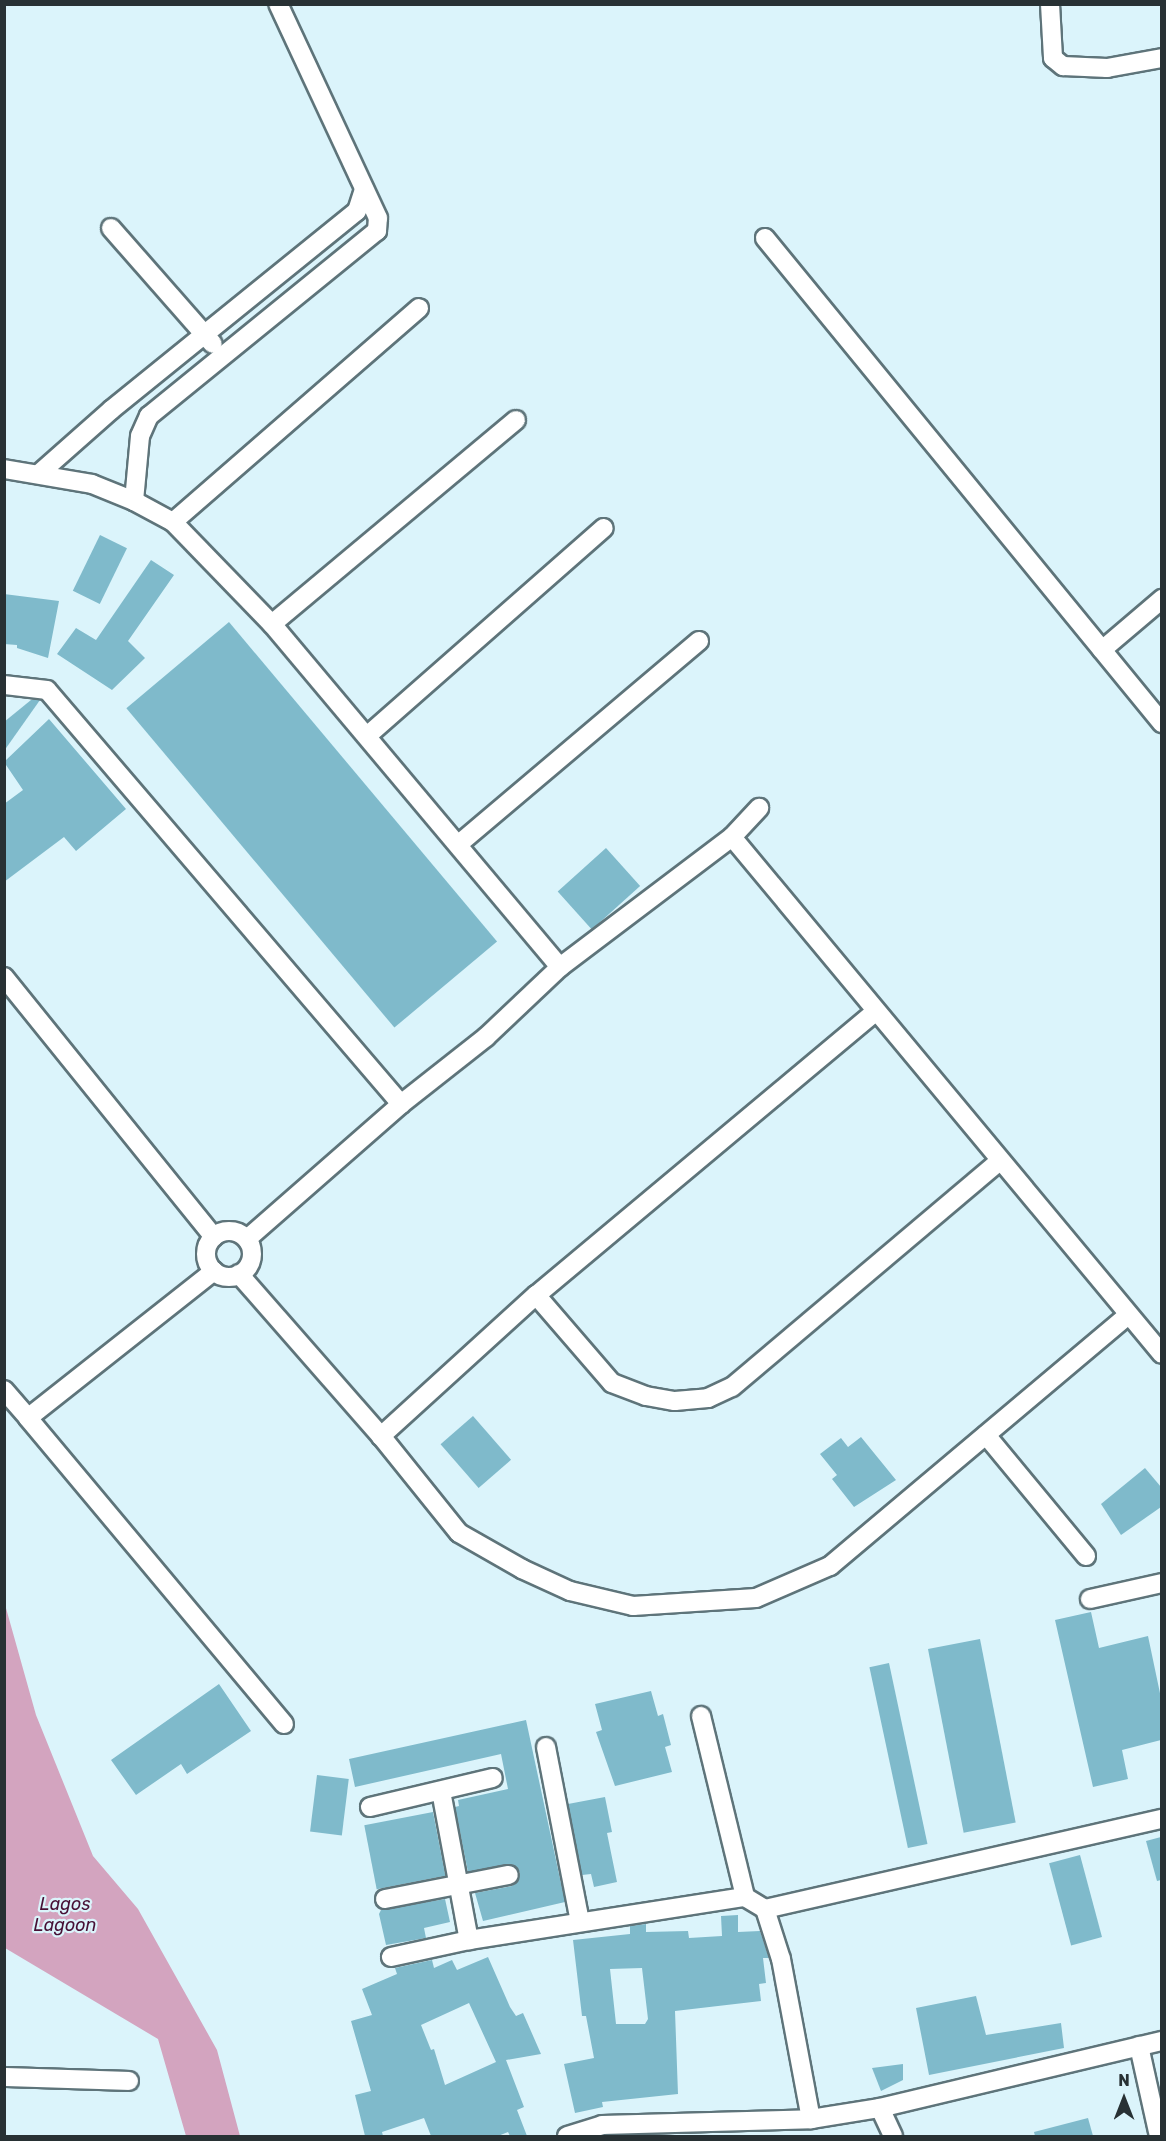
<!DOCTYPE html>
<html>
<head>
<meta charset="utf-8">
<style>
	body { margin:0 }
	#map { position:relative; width:1166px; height:2141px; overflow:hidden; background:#dbf4fb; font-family:Rubik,sans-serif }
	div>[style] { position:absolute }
	.water>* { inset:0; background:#d3a4bf }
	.building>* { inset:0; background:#7fbacb; transform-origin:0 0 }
	.roads { filter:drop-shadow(2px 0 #5e747a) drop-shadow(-2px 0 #5e747a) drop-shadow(0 2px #5e747a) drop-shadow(0 -2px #5e747a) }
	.minor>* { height:18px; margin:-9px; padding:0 9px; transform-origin:9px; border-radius:9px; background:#fff }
	.minor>.ring { margin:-9px; padding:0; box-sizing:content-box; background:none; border:18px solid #fff; border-radius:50% }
	span { translate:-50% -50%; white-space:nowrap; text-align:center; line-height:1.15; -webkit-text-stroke:4.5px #dbf4fb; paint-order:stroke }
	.water-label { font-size:18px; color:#471035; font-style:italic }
	.frame { position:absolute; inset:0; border:6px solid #283134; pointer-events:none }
	.north { position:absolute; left:1094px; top:2069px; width:60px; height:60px; -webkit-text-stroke:4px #dbf4fb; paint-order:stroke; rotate:0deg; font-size:16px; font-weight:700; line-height:24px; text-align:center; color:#283134 }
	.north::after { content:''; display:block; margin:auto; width:21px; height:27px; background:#283134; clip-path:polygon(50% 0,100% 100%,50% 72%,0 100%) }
</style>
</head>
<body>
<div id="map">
	<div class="water">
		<div style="clip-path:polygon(4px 1601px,36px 1715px,93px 1856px,138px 1909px,217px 2050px,240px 2136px,186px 2136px,158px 2039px,5px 1948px)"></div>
	</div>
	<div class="building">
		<div style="left:100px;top:535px;width:30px;height:62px;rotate:26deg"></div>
		<div style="clip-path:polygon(151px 560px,174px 575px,128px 641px,145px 658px,112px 690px,57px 654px,76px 628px,96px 640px)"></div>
		<div style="clip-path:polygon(4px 594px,59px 601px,48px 658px,17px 648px,17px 645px,4px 644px)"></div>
		<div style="left:229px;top:622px;width:417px;height:134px;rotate:50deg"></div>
		<div style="clip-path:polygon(31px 700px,40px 700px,4px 751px,4px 722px)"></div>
		<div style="clip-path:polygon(49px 719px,126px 809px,76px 851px,64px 837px,4px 882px,4px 804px,23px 790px,4px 762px)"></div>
		<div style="left:606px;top:848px;width:51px;height:65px;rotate:48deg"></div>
		<div style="left:473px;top:1416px;width:58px;height:43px;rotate:49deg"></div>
		<div style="clip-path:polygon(861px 1437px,896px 1480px,854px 1507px,832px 1479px,837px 1475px,820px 1454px,841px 1438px,848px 1447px)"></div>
		<div style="clip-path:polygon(1145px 1468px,1161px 1487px,1161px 1507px,1121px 1535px,1101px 1504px)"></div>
		<div style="clip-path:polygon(1091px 1612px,1099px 1648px,1148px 1636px,1161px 1698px,1161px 1740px,1122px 1750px,1128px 1779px,1093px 1787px,1055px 1620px)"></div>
		<div style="left:980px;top:1639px;width:187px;height:53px;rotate:79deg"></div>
		<div style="left:889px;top:1663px;width:185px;height:20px;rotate:78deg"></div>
		<div style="clip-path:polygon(219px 1684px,251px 1731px,187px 1774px,181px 1764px,136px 1795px,111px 1760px)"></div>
		<div style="clip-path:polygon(651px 1691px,658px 1716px,663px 1714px,671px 1745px,665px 1747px,672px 1772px,615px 1786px,596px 1732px,602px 1730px,595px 1704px)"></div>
		<div style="clip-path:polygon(526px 1720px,565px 1902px,483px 1921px,475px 1893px,512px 1886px,519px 1879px,520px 1872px,507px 1864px,468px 1872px,455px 1807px,459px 1806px,458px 1800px,508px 1789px,501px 1754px,355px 1787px,349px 1759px)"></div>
		<div style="left:317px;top:1775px;width:32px;height:57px;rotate:7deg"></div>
		<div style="clip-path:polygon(605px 1797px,612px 1832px,607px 1833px,617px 1882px,594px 1887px,591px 1874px,582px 1875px,568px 1804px)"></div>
		<div style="left:433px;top:1812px;width:65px;height:70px;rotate:79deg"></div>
		<div style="clip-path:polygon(1161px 1837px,1161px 1880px,1157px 1881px,1146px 1841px)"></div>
		<div style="left:1080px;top:1855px;width:85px;height:32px;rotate:75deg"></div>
		<div style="clip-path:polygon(445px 1899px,450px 1922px,424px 1928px,426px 1938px,386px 1945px,379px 1914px,381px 1910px)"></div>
		<div style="clip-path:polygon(evenodd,738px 1915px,738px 1932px,760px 1931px,769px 1958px,763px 1958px,766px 1983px,759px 1984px,761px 2001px,675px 2011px,678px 2094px,602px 2102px,603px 2107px,575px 2113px,564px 2064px,594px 2058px,586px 2016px,582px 2016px,573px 1940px,630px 1934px,630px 1926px,646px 1924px,646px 1932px,688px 1931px,689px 1938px,722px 1936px,721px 1916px,738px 1915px,642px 1968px,648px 2019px,645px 2024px,616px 2024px,610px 1969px,642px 1968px)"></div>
		<div style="clip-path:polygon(evenodd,488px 1957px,510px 2007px,516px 2016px,523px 2013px,541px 2054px,506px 2060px,524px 2107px,517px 2110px,527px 2136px,510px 2136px,508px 2132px,498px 2136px,431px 2136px,424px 2118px,382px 2132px,383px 2136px,365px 2136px,355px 2095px,371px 2091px,351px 2021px,372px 2015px,362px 1989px,397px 1974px,395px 1968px,432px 1960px,434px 1968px,452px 1960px,457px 1970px,488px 1957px,469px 2003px,496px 2062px,445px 2085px,434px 2049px,431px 2050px,421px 2025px,469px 2003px)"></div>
		<div style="clip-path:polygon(976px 1996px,986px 2035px,1061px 2023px,1064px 2048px,929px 2075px,916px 2008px)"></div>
		<div style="clip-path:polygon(903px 2064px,903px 2080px,881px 2091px,872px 2068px)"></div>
		<div style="clip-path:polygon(1088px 2118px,1093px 2136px,1035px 2136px,1034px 2132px)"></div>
	</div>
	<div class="roads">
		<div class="minor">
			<div style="left:1050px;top:4px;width:54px;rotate:86.8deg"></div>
			<div style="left:1053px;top:58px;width:13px;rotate:39deg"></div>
			<div style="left:1063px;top:66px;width:44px;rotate:2.6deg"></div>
			<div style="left:1107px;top:68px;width:56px;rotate:-10.3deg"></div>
			<div style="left:111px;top:228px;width:154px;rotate:48.7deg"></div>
			<div style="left:765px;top:238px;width:627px;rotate:50.7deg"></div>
			<div style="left:4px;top:469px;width:89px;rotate:9.7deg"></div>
			<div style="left:92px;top:484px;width:45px;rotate:22deg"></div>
			<div style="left:134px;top:501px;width:44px;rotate:28.3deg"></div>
			<div style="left:173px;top:522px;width:142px;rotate:45.9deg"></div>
			<div style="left:272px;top:624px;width:448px;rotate:50deg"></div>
			<div style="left:41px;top:472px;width:94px;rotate:-41.5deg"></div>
			<div style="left:111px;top:410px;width:316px;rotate:-39deg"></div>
			<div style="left:357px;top:211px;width:23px;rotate:-72deg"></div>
			<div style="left:134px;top:501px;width:65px;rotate:-84.7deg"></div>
			<div style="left:140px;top:436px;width:22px;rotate:-66deg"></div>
			<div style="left:149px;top:416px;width:294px;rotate:-39.1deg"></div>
			<div style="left:377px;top:231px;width:13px;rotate:-86deg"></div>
			<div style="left:378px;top:218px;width:236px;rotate:-115deg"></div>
			<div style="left:173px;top:522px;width:326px;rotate:-41deg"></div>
			<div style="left:272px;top:624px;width:318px;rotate:-39.9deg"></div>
			<div style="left:1102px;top:650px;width:79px;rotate:-40.4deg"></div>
			<div style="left:4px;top:685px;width:43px;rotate:6.6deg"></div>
			<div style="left:47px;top:690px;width:545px;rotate:49.47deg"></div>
			<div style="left:367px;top:736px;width:315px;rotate:-41.3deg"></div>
			<div style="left:732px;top:837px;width:672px;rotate:50.25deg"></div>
			<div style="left:460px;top:843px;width:313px;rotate:-40.2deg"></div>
			<div style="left:4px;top:977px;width:334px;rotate:51.1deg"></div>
			<div style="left:875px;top:1012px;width:442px;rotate:140.1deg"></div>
			<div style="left:536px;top:1295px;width:210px;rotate:137.7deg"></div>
			<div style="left:381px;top:1436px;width:124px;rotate:51.2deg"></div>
			<div style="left:459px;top:1533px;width:73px;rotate:29.7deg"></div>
			<div style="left:522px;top:1569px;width:53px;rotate:24.6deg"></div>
			<div style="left:570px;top:1591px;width:65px;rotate:13.4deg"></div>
			<div style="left:633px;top:1606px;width:123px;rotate:-3.7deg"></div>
			<div style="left:756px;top:1598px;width:81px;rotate:-23.4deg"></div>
			<div style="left:830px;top:1566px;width:390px;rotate:-40.1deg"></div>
			<div class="ring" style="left:206px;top:1231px;width:28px;height:28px"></div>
			<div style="left:247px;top:1239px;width:205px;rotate:-41.2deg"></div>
			<div style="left:401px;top:1104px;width:108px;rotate:-38.2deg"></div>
			<div style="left:486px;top:1037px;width:102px;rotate:-43.4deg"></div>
			<div style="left:560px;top:967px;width:216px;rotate:-37.1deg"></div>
			<div style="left:732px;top:837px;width:40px;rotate:-47deg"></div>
			<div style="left:214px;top:1271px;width:237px;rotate:141.7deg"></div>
			<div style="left:28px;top:1418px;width:399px;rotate:50.1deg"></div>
			<div style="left:239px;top:1274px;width:215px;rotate:48.8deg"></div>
			<div style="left:536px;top:1295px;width:116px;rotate:49.2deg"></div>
			<div style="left:612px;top:1383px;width:36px;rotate:21deg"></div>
			<div style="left:646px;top:1396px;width:29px;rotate:10deg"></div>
			<div style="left:675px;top:1401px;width:33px;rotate:-5deg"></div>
			<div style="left:708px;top:1398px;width:26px;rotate:-25deg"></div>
			<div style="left:732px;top:1387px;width:350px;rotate:-40.2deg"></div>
			<div style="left:4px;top:1390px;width:37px;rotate:49deg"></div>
			<div style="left:986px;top:1435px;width:157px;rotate:50.4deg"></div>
			<div style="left:1090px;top:1599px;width:74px;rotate:-12.5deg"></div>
			<div style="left:701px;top:1716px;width:186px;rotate:76.3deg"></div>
			<div style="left:546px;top:1747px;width:178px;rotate:79deg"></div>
			<div style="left:441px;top:1791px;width:152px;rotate:79.4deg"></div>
			<div style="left:370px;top:1807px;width:126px;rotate:-13.3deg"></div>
			<div style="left:385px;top:1899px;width:126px;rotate:-11deg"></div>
			<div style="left:765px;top:1909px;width:407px;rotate:-12.8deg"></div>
			<div style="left:391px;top:1957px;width:80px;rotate:-12.3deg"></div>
			<div style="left:469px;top:1940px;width:279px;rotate:-8.9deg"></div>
			<div style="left:745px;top:1897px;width:23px;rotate:31deg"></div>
			<div style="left:765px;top:1909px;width:52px;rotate:72.3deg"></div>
			<div style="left:781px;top:1959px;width:163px;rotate:79.4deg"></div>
			<div style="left:1139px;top:2046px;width:92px;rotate:77.5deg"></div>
			<div style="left:4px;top:2077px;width:125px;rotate:1.8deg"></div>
			<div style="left:880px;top:2108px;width:31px;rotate:65deg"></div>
			<div style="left:567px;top:2136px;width:37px;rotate:-17deg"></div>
			<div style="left:602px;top:2125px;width:209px;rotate:-1.6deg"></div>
			<div style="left:811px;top:2119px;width:70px;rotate:-9.1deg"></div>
			<div style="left:880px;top:2108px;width:290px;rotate:-13.4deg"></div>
		</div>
	</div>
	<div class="water-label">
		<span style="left:65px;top:1915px">Lagos<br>Lagoon</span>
	</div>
	<div class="frame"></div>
	<div class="north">N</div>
</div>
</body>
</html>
